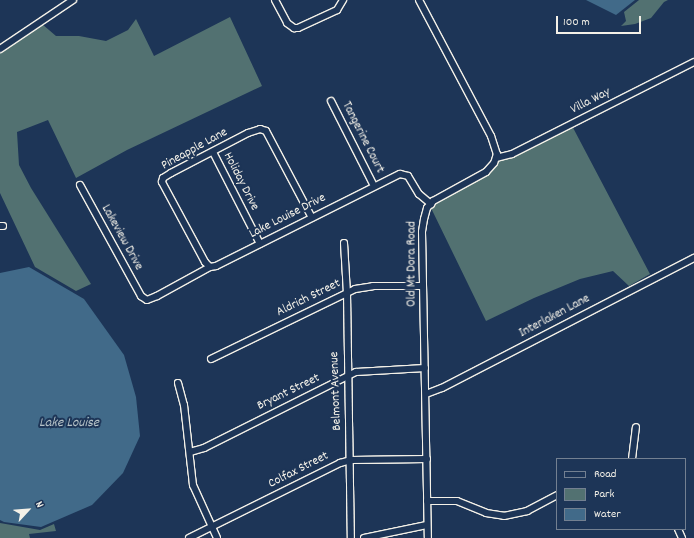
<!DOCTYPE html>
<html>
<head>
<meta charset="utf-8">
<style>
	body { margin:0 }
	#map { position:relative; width:694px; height:538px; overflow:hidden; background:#1d3557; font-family:Dekko,sans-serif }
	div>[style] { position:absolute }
	.green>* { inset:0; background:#527171 }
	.water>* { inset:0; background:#416a89 }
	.roads { filter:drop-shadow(1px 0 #f4f1e8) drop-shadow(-1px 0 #f4f1e8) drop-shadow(0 1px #f4f1e8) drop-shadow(0 -1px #f4f1e8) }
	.minor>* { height:6px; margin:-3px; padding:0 3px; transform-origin:3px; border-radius:3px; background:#1d3557 }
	span { translate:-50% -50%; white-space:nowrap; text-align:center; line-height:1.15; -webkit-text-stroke:4px #1d3557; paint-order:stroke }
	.street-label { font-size:13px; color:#f4f1e8 }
	.water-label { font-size:14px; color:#b5c2c7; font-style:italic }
	.legend { position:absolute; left:556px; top:458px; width:130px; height:72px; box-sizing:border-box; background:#1d3557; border:1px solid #738091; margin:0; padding:5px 7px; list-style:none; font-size:12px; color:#f4f1e8 }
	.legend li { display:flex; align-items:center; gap:8px; height:20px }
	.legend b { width:20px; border:1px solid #738091 }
	.north { position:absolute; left:8px; top:490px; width:40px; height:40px; -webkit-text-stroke:3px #1d3557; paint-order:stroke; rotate:64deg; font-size:11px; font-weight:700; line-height:16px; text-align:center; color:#f4f1e8 }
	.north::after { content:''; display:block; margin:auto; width:14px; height:18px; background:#f4f1e8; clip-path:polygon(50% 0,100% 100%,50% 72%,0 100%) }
	.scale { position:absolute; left:556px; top:16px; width:85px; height:18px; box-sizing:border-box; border:2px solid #f4f1e8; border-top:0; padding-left:5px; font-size:12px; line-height:14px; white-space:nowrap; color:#f4f1e8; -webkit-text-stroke:3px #1d3557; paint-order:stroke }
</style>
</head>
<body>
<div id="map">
	<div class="green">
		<div style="clip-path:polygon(639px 0,668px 0,664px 2px,651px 18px,635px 24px,621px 26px,626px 21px,624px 12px)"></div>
		<div style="clip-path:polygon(230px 17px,262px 86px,127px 150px,76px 178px,48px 120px,17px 132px,19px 165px,31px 188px,91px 284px,76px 291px,35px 267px,0 193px,0 52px,42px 24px,56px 36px,79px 36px,106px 41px,128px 30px,136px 19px,154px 56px)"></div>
		<div style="clip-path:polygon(570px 122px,650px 274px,629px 286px,613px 271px,580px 279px,534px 298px,486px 321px,431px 208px,440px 200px,488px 175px,499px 159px)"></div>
		<div style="clip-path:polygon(0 523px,40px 530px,54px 524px,56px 531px,29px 534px,30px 538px,0 538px)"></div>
	</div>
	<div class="water">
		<div style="clip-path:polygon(586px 0,635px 0,616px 15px)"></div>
		<div style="clip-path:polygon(29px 267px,84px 299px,124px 355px,136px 397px,140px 436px,123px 473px,92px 505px,41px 527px,4px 522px,0 520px,0 273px)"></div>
	</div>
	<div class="roads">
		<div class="minor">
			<div style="left:275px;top:0;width:26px;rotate:62deg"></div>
			<div style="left:287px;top:23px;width:9px;rotate:36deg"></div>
			<div style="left:294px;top:28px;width:4px"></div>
			<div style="left:298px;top:28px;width:43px;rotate:-24.8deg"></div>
			<div style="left:337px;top:10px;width:12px;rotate:-59deg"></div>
			<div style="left:419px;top:0;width:154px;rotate:62.1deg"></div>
			<div style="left:491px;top:136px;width:19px;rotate:72deg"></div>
			<div style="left:497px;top:154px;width:9px;rotate:108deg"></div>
			<div style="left:494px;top:163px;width:12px;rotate:132deg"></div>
			<div style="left:486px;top:172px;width:60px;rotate:151.3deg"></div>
			<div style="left:433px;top:201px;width:9px;rotate:131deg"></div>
			<div style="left:427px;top:208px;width:11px;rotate:105deg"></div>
			<div style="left:424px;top:219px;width:13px;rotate:99deg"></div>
			<div style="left:422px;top:232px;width:306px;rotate:88.9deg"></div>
			<div style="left:0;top:49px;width:88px;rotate:-33.9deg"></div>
			<div style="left:331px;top:101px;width:95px;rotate:63.2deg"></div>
			<div style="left:213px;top:152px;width:103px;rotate:62.9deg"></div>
			<div style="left:496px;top:158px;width:16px;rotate:-14deg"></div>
			<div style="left:512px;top:154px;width:204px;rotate:-26.8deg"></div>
			<div style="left:80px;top:185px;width:127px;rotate:61.2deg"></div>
			<div style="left:141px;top:296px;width:7px;rotate:34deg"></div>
			<div style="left:147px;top:300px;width:11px;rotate:-22deg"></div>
			<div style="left:157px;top:296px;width:60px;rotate:-28.7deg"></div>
			<div style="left:210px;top:267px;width:6px;rotate:-9deg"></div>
			<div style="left:216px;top:266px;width:206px;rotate:-26.6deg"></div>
			<div style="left:400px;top:174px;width:8px;rotate:14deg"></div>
			<div style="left:408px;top:176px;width:21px;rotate:59deg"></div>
			<div style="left:419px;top:194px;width:16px;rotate:40deg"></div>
			<div style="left:0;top:226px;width:3px"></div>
			<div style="left:344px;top:243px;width:50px;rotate:86.6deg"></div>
			<div style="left:347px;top:293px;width:245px;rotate:89.1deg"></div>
			<div style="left:210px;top:267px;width:7px;rotate:-135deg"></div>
			<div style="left:205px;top:262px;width:91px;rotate:-118.3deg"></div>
			<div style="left:162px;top:182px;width:4px;rotate:-76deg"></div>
			<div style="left:163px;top:178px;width:9px;rotate:-32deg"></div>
			<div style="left:171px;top:173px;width:87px;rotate:-27.5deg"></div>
			<div style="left:248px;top:133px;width:13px;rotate:-18deg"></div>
			<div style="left:260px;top:129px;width:6px;rotate:18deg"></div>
			<div style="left:266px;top:131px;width:98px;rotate:62.1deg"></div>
			<div style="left:211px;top:359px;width:160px;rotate:-25.9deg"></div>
			<div style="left:355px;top:289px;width:18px;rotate:-9deg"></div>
			<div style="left:373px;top:286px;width:50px"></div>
			<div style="left:178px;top:383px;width:23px;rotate:75deg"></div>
			<div style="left:184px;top:405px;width:81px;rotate:83.6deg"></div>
			<div style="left:193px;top:485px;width:58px;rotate:65.6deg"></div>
			<div style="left:426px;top:394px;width:17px;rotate:-21deg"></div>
			<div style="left:442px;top:388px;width:284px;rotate:-27.3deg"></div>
			<div style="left:190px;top:452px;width:15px;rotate:-16deg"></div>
			<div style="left:204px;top:448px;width:170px;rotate:-26.6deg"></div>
			<div style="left:356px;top:372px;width:69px;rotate:-3.3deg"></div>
			<div style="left:632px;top:459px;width:32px;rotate:-83deg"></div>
			<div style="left:427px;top:501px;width:30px"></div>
			<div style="left:457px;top:501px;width:31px;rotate:22deg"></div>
			<div style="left:486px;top:513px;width:18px;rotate:9deg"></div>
			<div style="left:504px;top:516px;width:24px;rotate:-12deg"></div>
			<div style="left:527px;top:511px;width:34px;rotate:-28deg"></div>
			<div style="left:678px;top:529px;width:10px;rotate:66deg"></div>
			<div style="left:189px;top:538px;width:169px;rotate:-26.4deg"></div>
			<div style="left:340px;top:463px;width:11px;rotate:-15deg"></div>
			<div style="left:351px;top:460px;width:76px;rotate:-0.8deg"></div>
			<div style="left:364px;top:538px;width:64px;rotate:-11.7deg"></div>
		</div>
	</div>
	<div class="street-label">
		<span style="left:591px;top:102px;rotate:-27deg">Villa Way</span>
		<span style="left:362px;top:138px;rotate:63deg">Tangerine Court</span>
		<span style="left:195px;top:150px;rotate:-29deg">Pineapple Lane</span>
		<span style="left:240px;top:182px;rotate:63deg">Holiday Drive</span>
		<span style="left:288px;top:217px;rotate:-27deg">Lake Louise Drive</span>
		<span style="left:121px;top:238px;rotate:61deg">Lakeview Drive</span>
		<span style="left:413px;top:264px;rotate:-90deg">Old Mt Dora Road</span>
		<span style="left:309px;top:299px;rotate:-26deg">Aldrich Street</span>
		<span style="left:555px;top:317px;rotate:-28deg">Interlaken Lane</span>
		<span style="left:337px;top:391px;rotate:-92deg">Belmont Avenue</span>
		<span style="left:289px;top:393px;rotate:-26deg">Bryant Street</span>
		<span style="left:299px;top:471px;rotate:-27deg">Colfax Street</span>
	</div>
	<div class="water-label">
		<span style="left:69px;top:423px">Lake Louise</span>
	</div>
	<ul class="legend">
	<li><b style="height:5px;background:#1d3557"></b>Road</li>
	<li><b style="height:11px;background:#527171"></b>Park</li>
	<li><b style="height:11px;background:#416a89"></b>Water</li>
	</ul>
	<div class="north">N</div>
	<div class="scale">100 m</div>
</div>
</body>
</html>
